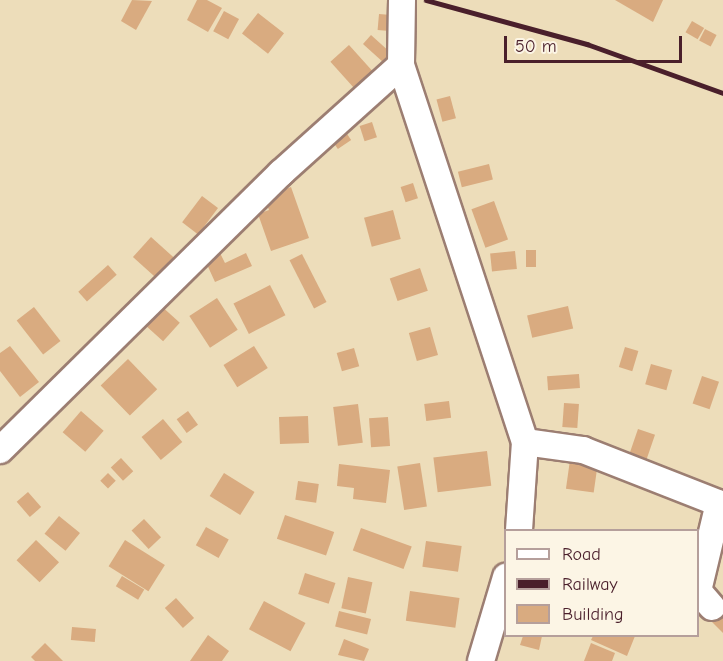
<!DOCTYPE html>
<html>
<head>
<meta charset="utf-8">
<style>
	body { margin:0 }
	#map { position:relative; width:723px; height:661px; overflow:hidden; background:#edddba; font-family:"Comic Neue",sans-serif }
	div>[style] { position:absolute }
	.building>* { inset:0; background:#d9ab80; transform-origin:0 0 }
	.roads { filter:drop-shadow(2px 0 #9c7e72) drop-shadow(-2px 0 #9c7e72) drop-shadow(0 2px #9c7e72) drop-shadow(0 -2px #9c7e72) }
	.minor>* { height:26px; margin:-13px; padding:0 13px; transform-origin:13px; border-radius:13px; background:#fff }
	.rail>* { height:4.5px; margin:-2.25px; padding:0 2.25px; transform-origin:2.25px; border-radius:2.25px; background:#4a1f2b }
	span { translate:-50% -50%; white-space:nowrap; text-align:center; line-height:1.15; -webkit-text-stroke:5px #fcf5e5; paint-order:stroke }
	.legend { position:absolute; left:504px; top:529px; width:195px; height:108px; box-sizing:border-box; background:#fcf5e5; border:2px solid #b59f9b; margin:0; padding:8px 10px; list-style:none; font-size:18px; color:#4a1f2b }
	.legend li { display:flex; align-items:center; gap:12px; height:30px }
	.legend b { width:30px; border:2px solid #b59f9b }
	.scale { position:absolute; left:504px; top:36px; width:178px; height:27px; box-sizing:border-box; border:3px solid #4a1f2b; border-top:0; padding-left:8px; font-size:18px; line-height:21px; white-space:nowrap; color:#4a1f2b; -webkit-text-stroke:4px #fcf5e5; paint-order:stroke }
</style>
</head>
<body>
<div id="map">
	<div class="building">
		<div style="clip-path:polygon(132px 0,152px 1px,136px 30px,121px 21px)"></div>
		<div style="clip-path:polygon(197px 0,207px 0,222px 8px,208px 32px,187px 20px)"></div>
		<div style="clip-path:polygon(615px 0,663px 0,653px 22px)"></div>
		<div style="left:224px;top:11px;width:17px;height:23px;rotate:28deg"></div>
		<div style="left:258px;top:13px;width:33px;height:26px;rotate:38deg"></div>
		<div style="left:379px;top:14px;width:12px;height:16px;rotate:5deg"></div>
		<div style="left:692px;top:21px;width:14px;height:13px;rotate:30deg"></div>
		<div style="left:705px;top:29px;width:13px;height:13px;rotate:27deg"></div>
		<div style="left:371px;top:35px;width:28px;height:12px;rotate:42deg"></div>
		<div style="left:349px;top:45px;width:42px;height:25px;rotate:48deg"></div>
		<div style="left:450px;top:96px;width:23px;height:14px;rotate:75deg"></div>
		<div style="left:372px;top:122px;width:16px;height:13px;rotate:72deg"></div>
		<div style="left:345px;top:131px;width:11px;height:16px;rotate:56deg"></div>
		<div style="left:489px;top:164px;width:16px;height:32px;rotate:76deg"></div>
		<div style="left:413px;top:183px;width:16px;height:13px;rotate:72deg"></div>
		<div style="clip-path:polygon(291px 187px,309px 238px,271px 251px,258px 214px,269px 210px,264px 197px)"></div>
		<div style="left:202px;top:196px;width:20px;height:33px;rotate:37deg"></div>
		<div style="left:494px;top:201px;width:41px;height:24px;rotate:70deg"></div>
		<div style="left:393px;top:210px;width:30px;height:30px;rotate:75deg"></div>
		<div style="left:151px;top:237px;width:31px;height:27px;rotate:42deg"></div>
		<div style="left:526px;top:250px;width:10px;height:17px"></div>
		<div style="clip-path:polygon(219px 251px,225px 263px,246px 253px,252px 266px,215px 282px,204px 258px)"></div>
		<div style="left:515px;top:251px;width:18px;height:25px;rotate:84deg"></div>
		<div style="left:302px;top:254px;width:54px;height:14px;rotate:63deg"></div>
		<div style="left:108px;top:265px;width:13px;height:40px;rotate:48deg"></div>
		<div style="left:420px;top:268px;width:24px;height:32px;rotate:71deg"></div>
		<div style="left:270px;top:285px;width:34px;height:41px;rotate:63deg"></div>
		<div style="left:217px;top:298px;width:38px;height:33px;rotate:57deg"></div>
		<div style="left:159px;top:304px;width:28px;height:25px;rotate:42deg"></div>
		<div style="left:568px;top:306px;width:23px;height:42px;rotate:77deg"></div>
		<div style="left:34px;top:307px;width:43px;height:22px;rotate:52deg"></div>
		<div style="left:430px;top:327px;width:29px;height:22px;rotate:74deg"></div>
		<div style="clip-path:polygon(10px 346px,39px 382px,20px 397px,0 371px,0 353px)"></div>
		<div style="left:254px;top:346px;width:26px;height:36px;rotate:58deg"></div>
		<div style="left:625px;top:347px;width:14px;height:21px;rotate:17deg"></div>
		<div style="left:354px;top:348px;width:19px;height:18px;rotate:74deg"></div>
		<div style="left:128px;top:359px;width:42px;height:38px;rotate:46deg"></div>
		<div style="left:651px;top:364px;width:22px;height:21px;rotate:16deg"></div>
		<div style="left:579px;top:374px;width:14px;height:32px;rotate:86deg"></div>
		<div style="left:702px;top:376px;width:18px;height:29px;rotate:19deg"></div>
		<div style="left:449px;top:401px;width:17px;height:25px;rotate:83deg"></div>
		<div style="left:564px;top:403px;width:15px;height:24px;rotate:4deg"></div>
		<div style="left:358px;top:404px;width:39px;height:25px;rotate:83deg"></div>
		<div style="left:81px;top:411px;width:30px;height:28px;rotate:41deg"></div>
		<div style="left:188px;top:411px;width:17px;height:14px;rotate:54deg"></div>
		<div style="left:308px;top:416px;width:27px;height:29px;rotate:88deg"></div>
		<div style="left:388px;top:417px;width:29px;height:19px;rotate:86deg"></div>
		<div style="left:163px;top:419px;width:30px;height:28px;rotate:50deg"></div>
		<div style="left:638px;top:429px;width:18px;height:28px;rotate:19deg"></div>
		<div style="left:487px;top:451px;width:35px;height:54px;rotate:83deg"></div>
		<div style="left:121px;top:458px;width:18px;height:14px;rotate:47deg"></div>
		<div style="left:570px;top:460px;width:28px;height:29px;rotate:8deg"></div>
		<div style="left:420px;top:463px;width:44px;height:23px;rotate:81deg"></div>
		<div style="clip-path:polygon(339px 464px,390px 470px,386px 503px,353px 499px,354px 488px,337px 486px)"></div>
		<div style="left:108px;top:473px;width:11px;height:11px;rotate:45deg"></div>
		<div style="left:224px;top:473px;width:36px;height:27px;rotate:32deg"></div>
		<div style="left:298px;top:481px;width:21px;height:19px;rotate:8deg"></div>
		<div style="left:28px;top:492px;width:20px;height:15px;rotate:49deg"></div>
		<div style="left:285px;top:515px;width:52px;height:25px;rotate:19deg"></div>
		<div style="left:59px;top:516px;width:27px;height:23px;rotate:39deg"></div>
		<div style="left:144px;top:519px;width:25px;height:17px;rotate:47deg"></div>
		<div style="left:206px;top:527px;width:26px;height:21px;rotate:29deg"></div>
		<div style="left:361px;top:528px;width:54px;height:24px;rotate:20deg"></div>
		<div style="left:36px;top:540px;width:32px;height:28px;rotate:44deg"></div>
		<div style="left:125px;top:540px;width:47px;height:31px;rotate:32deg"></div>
		<div style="left:426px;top:541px;width:36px;height:26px;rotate:8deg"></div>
		<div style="left:305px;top:573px;width:32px;height:22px;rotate:18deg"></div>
		<div style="left:122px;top:576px;width:26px;height:12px;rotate:31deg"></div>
		<div style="left:348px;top:577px;width:25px;height:32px;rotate:12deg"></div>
		<div style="left:410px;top:591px;width:50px;height:30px;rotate:8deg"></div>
		<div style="left:176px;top:598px;width:27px;height:15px;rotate:48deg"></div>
		<div style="left:264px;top:601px;width:47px;height:32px;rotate:28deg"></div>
		<div style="clip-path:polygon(723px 607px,723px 633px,710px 620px)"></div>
		<div style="left:339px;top:611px;width:33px;height:16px;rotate:14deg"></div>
		<div style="left:72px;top:627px;width:24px;height:13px;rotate:5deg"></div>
		<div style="clip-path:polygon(208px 635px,229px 651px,222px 661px,190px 661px)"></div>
		<div style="clip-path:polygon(523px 636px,542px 636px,539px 650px,520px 645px)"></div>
		<div style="clip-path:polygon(593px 636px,635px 636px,627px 656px,591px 640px)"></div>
		<div style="clip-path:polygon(344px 639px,369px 649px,364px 661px,338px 655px)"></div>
		<div style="clip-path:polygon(45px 643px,63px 661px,35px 661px,31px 657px)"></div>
		<div style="clip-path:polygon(591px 643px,615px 653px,612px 661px,584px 661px)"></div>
	</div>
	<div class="roads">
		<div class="minor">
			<div style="left:402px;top:0;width:65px;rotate:90.9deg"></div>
			<div style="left:401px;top:65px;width:397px;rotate:71.8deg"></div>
			<div style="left:525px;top:442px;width:88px;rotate:93.9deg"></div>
			<div style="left:525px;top:442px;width:59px;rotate:7.9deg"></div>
			<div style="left:583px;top:450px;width:150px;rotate:21.4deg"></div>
			<div style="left:0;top:450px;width:395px;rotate:-44.6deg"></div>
			<div style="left:281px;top:173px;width:161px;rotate:-42deg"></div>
			<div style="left:712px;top:607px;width:21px;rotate:-131deg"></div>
			<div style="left:698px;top:591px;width:90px;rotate:-76.6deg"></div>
			<div style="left:481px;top:661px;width:88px;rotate:-73.4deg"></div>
		</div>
	</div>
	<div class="rail">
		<div style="left:426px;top:0;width:167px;rotate:15.3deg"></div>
		<div style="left:587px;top:44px;width:145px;rotate:19.8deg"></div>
	</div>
	<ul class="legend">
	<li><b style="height:8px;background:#fff"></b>Road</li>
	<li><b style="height:8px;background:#4a1f2b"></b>Railway</li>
	<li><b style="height:16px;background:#d9ab80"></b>Building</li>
	</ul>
	<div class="scale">50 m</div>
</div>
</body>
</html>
